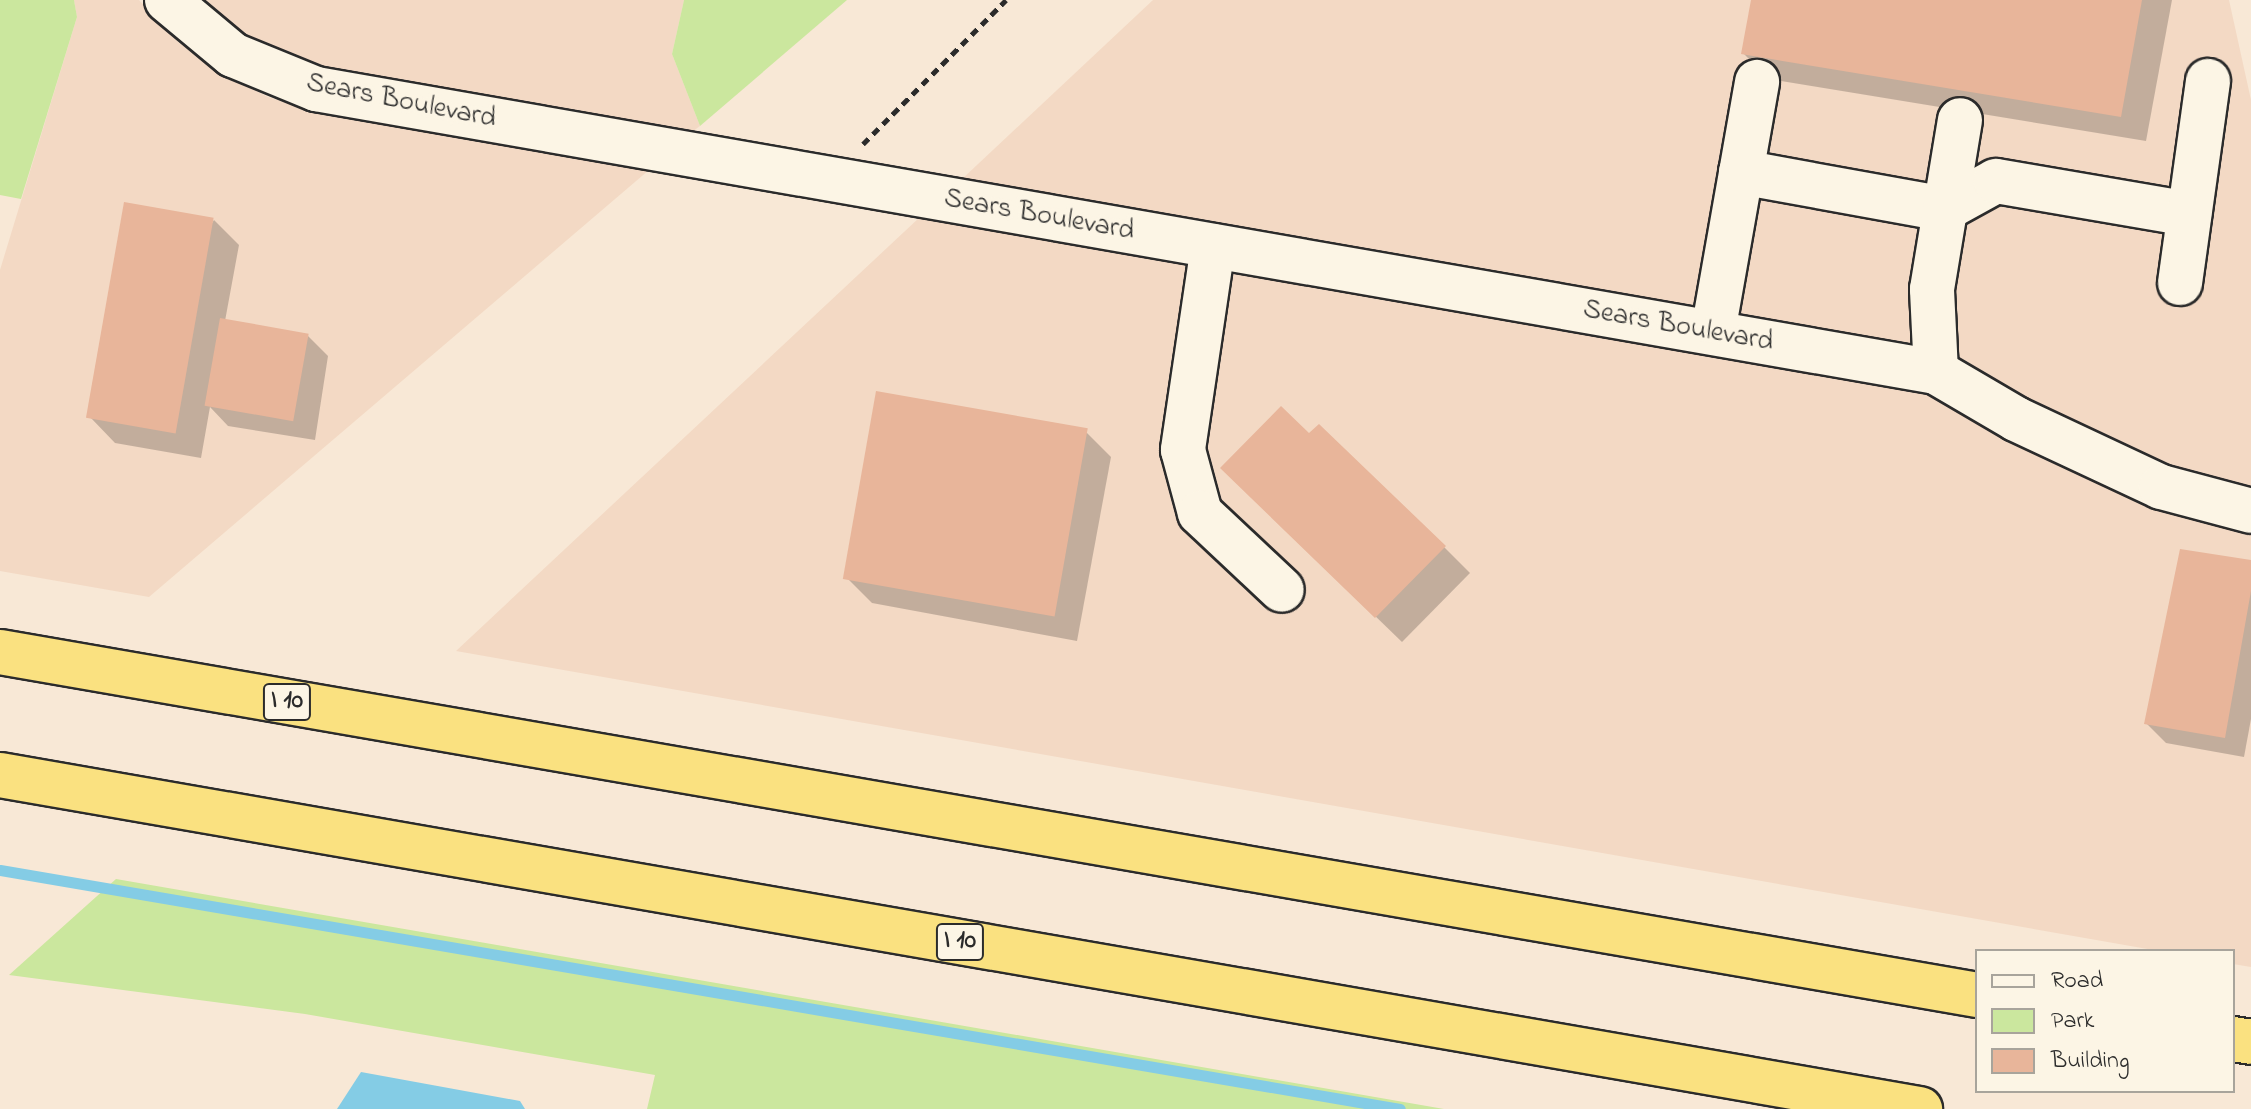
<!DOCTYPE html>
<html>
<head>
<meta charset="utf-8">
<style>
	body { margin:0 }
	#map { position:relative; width:2251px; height:1109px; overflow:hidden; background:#f8e8d6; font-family:"Indie Flower",sans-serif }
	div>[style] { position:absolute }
	.built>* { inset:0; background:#f3d9c4 }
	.green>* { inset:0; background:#cbe79e }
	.water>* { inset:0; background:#84cce5 }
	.shadow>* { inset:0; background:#0003 }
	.stream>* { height:11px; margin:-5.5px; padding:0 5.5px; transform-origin:5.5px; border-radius:5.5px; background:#84cce5 }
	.building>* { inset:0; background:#e8b59a; transform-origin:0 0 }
	.path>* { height:5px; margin-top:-2.5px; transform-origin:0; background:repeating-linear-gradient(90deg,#2b2b2b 0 8px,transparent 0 14px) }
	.roads { filter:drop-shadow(2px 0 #2b2b2b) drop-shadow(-2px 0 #2b2b2b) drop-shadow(0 2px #2b2b2b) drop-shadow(0 -2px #2b2b2b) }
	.minor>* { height:44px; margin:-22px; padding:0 22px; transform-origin:22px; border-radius:22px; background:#fcf5e5 }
	.highway>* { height:44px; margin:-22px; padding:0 22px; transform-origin:22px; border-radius:22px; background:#fae180 }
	span { translate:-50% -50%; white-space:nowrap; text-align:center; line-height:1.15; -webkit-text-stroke:8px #fcf5e5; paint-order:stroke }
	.shield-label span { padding:2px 6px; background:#fcf5e5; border:2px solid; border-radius:6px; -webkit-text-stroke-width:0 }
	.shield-label { font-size:26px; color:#2b2b2b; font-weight:700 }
	.street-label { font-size:28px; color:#2b2b2b }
	.legend { position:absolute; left:1975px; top:949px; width:260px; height:144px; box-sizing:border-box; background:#fcf5e5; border:2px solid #a8a49b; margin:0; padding:10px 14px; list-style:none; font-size:24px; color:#2b2b2b }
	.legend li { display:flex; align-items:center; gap:16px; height:40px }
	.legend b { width:40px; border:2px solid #a8a49b }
</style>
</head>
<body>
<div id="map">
	<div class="built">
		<div style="clip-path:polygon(74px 0,139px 0,178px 42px,222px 74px,268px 97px,313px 111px,649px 170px,149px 597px,0 571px,0 270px,77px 17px)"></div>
		<div style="clip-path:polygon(196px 0,684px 0,672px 54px,700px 126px,692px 132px,321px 67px,243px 36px)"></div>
		<div style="clip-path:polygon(1153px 0,2229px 0,2251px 100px,2251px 967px,2233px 964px,2233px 951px,2159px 951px,456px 651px,920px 217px,1952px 396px,1958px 353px,961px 180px)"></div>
	</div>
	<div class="green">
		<div style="clip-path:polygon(0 0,74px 0,77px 17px,21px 199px,0 195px)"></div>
		<div style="clip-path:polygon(684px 0,847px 0,700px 126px,672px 54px)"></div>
		<div style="clip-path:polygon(116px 879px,1444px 1109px,647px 1109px,655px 1075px,305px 1014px,9px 975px)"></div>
	</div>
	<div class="water">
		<div style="clip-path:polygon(361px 1072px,520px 1101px,525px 1109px,337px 1109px)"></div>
	</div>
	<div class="shadow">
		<div style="clip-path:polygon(1753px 0,2172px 0,2146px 141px,1769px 79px,1743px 53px)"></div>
		<div style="clip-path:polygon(214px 220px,239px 245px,225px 321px,308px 336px,328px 356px,315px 440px,228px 426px,210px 407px,201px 458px,115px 443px,90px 417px)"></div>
		<div style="clip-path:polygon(1086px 432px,1111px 457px,1077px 641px,872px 603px,847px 578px)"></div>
		<div style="clip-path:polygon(1248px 493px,1444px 547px,1470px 573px,1402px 642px)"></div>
		<div style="clip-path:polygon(2251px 562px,2251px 719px,2244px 757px,2166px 743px,2146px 723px)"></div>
	</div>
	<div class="stream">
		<div style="left:0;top:870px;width:1420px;rotate:9.69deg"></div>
	</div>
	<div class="building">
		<div style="clip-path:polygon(1751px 0,2142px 0,2121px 117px,1741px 54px)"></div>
		<div style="left:124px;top:202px;width:91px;height:219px;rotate:10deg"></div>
		<div style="left:220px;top:318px;width:90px;height:89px;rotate:10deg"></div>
		<div style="left:876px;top:391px;width:215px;height:191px;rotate:10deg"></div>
		<div style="clip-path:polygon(1281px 406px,1309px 433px,1319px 424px,1446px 546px,1375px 618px,1220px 468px)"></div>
		<div style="clip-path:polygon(2180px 549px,2251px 560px,2251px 591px,2225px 738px,2144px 724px)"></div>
	</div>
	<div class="path">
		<div style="left:863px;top:144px;width:203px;rotate:-45.2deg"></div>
	</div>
	<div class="roads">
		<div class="minor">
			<div style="left:167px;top:0;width:86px;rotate:39.8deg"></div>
			<div style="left:233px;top:55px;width:90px;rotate:22.3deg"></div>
			<div style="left:316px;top:89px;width:1645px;rotate:9.91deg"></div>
			<div style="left:1936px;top:372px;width:93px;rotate:30.4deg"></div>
			<div style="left:2016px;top:419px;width:160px;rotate:25.1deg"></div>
			<div style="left:2161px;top:487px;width:93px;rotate:14.9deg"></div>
			<div style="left:1741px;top:172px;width:207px;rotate:10.3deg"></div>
			<div style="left:1945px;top:209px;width:58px;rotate:-28.8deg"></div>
			<div style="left:1996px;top:181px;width:196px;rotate:9.7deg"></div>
			<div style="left:1213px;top:246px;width:206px;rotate:98.4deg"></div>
			<div style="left:1183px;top:450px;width:65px;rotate:74.9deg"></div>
			<div style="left:1200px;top:513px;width:112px;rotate:43.2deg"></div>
			<div style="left:2180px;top:283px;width:204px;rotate:-82.1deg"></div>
			<div style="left:1713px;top:332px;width:254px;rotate:-80deg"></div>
			<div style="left:1936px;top:372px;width:83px;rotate:-92.8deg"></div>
			<div style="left:1932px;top:289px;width:171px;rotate:-80.6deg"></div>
		</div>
		<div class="highway">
			<div style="left:0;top:652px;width:2007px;rotate:9.84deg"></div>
			<div style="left:0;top:775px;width:1949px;rotate:9.87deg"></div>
			<div style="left:2233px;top:1039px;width:18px;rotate:9deg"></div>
		</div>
	</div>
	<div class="shield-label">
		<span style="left:287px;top:702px">I 10</span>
		<span style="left:960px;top:942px">I 10</span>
	</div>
	<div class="street-label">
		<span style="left:401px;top:102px;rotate:11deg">Sears Boulevard</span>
		<span style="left:1039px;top:216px;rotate:10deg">Sears Boulevard</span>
		<span style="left:1678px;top:327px;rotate:10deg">Sears Boulevard</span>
	</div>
	<ul class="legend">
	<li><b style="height:10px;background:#fcf5e5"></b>Road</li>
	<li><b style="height:22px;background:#cbe79e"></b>Park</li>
	<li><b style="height:22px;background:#e8b59a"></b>Building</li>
	</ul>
</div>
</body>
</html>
